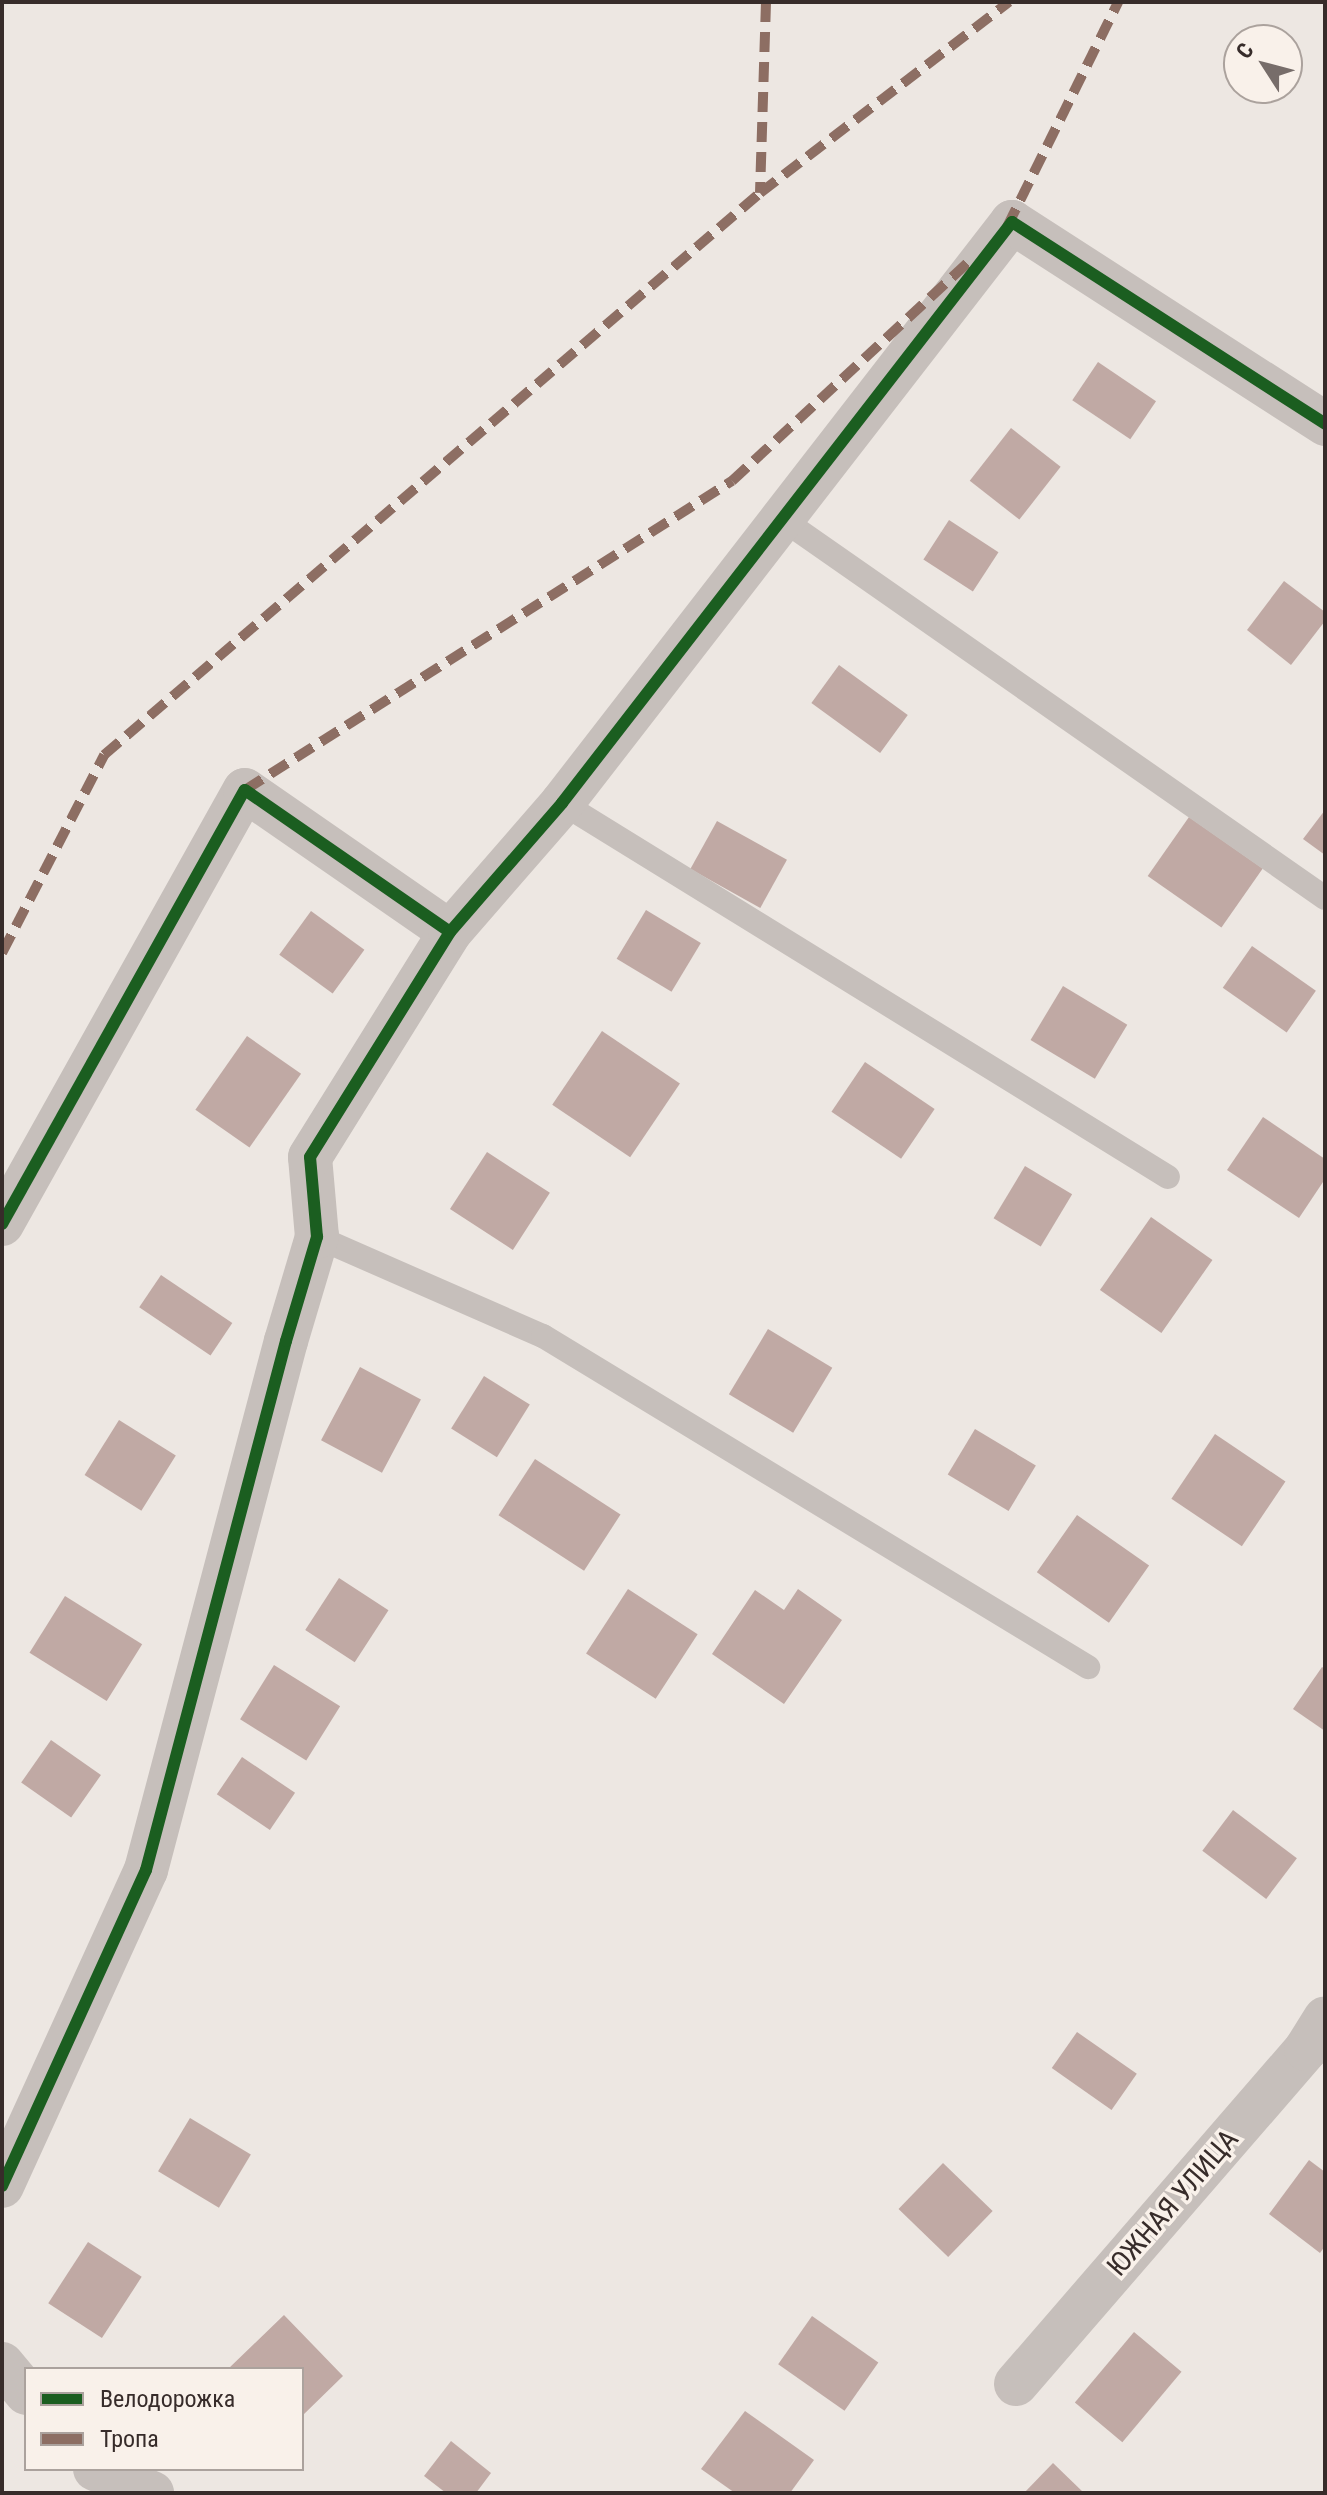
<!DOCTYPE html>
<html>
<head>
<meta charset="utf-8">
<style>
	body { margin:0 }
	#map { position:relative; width:1327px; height:2495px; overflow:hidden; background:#ede7e2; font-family:"Roboto Condensed",sans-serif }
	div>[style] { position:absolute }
	.building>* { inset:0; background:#c0a9a4; transform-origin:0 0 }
	.lane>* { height:24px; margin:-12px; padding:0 12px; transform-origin:12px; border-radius:12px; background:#c6bfbb }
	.street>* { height:44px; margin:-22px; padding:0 22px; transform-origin:22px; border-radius:22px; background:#c6bfbb }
	.quiet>* { height:10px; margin-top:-5px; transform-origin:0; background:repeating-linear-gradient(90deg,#8d6e63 0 20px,transparent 0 30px) }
	.cycleway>* { height:12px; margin:-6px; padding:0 6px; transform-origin:6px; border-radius:6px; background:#1b5e20 }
	span { translate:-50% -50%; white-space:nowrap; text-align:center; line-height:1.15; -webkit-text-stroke:7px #f9f1ea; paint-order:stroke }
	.street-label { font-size:28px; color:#372c2a }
	.frame { position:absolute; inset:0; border:4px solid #372c2a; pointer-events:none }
	.legend { position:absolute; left:24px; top:2367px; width:280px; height:104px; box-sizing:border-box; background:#f9f1ea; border:2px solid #aba29d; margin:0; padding:10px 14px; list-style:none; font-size:24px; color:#372c2a }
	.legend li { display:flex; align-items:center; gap:16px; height:40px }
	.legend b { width:40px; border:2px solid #aba29d }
	.north { position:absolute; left:1223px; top:24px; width:80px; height:80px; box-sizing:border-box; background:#f9f1ea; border:2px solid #aba29d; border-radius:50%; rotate:306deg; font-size:22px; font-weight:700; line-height:32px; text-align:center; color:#372c2a }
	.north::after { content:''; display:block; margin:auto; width:28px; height:36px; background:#776d6a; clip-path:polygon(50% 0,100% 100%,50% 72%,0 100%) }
</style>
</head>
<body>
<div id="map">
	<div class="building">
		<div style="left:1098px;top:362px;width:70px;height:46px;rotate:34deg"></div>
		<div style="left:1011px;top:428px;width:63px;height:67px;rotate:38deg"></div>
		<div style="left:949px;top:520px;width:59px;height:47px;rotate:33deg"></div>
		<div style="clip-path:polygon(1284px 581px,1325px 612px,1325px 621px,1291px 665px,1247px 630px)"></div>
		<div style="left:839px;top:665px;width:85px;height:47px;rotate:36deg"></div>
		<div style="clip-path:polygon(1325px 810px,1325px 855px,1303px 839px)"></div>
		<div style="left:1189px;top:817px;width:90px;height:72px;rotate:35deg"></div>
		<div style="left:717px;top:821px;width:80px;height:55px;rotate:29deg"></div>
		<div style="left:646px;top:910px;width:64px;height:57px;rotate:31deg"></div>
		<div style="left:311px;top:911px;width:66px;height:54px;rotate:36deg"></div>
		<div style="left:1252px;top:946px;width:78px;height:51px;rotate:35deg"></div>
		<div style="left:1063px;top:986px;width:75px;height:63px;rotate:31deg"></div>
		<div style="left:602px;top:1031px;width:94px;height:89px;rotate:34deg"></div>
		<div style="left:247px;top:1036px;width:66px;height:90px;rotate:35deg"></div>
		<div style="left:865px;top:1062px;width:84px;height:60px;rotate:34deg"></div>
		<div style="clip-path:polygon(1263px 1117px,1325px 1159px,1325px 1179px,1299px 1218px,1227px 1170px)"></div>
		<div style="left:487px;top:1152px;width:75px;height:68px;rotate:33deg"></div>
		<div style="left:1025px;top:1166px;width:55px;height:61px;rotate:31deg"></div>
		<div style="left:1151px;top:1217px;width:75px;height:89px;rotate:35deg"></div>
		<div style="left:161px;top:1275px;width:86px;height:39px;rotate:34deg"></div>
		<div style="left:768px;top:1329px;width:75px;height:76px;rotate:31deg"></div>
		<div style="left:360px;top:1367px;width:69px;height:83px;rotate:28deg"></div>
		<div style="left:484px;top:1376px;width:54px;height:62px;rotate:32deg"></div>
		<div style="left:119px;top:1420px;width:67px;height:65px;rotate:32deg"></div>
		<div style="left:975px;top:1429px;width:71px;height:53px;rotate:31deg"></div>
		<div style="left:1215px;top:1434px;width:85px;height:78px;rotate:34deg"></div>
		<div style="left:535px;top:1459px;width:102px;height:67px;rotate:33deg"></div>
		<div style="left:1077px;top:1515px;width:88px;height:70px;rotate:35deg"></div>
		<div style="left:339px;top:1578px;width:59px;height:62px;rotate:33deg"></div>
		<div style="left:628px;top:1589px;width:83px;height:77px;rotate:33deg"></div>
		<div style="clip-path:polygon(798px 1589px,842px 1620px,784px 1704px,712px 1654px,755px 1590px,784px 1610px)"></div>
		<div style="left:65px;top:1596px;width:91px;height:67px;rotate:32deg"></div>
		<div style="left:274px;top:1665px;width:78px;height:64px;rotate:32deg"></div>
		<div style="clip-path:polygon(1322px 1667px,1325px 1669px,1325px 1731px,1293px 1709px)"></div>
		<div style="left:51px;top:1740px;width:61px;height:52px;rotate:35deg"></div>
		<div style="left:242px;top:1757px;width:64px;height:45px;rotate:34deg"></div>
		<div style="left:1233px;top:1810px;width:80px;height:51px;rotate:37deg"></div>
		<div style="left:1077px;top:2032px;width:73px;height:44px;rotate:35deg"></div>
		<div style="left:190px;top:2118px;width:71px;height:62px;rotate:31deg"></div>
		<div style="clip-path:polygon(1309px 2160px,1325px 2172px,1325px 2246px,1320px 2253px,1269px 2214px)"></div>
		<div style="left:943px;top:2163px;width:69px;height:64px;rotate:44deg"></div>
		<div style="left:88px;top:2242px;width:64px;height:73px;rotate:33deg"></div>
		<div style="clip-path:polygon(284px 2315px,343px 2376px,302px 2416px,302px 2369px,228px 2369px)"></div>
		<div style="left:812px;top:2316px;width:81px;height:59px;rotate:35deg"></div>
		<div style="left:1134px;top:2332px;width:62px;height:92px;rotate:40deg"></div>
		<div style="clip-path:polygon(745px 2411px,814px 2460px,790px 2493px,735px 2493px,701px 2469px)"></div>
		<div style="clip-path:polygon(451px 2441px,491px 2473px,476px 2493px,446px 2493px,424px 2476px)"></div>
		<div style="clip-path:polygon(1053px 2463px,1084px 2493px,1024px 2493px)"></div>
	</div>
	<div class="lane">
		<div style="left:782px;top:519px;width:662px;rotate:34.91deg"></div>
		<div style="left:562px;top:803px;width:712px;rotate:31.68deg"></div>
		<div style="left:317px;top:1237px;width:247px;rotate:23.7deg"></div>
		<div style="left:543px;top:1336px;width:638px;rotate:31.27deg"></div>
	</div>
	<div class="street">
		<div style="left:2px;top:1224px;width:497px;rotate:-60.8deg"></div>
		<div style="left:245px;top:790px;width:249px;rotate:34.7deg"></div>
		<div style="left:2px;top:2186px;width:347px;rotate:-65.5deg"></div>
		<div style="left:146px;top:1870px;width:547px;rotate:-75.18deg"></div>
		<div style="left:286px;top:1341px;width:109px;rotate:-73.4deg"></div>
		<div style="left:317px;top:1237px;width:80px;rotate:-95deg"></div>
		<div style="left:310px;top:1157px;width:265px;rotate:-58.1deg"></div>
		<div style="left:450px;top:932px;width:171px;rotate:-49deg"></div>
		<div style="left:562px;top:803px;width:735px;rotate:-52.24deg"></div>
		<div style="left:1012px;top:222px;width:373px;rotate:32.8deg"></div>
		<div style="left:2px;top:2364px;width:38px;rotate:50deg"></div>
		<div style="left:1016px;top:2384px;width:443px;rotate:-49.1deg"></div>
		<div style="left:1306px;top:2049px;width:36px;rotate:-58deg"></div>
		<div style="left:95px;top:2469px;width:62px;rotate:22.8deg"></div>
	</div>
	<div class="quiet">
		<div style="left:766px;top:2px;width:191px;rotate:91.8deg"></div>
		<div style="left:760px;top:193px;width:314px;rotate:-37.5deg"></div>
		<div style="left:1007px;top:227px;width:251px;rotate:-63.7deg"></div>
		<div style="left:245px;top:790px;width:577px;rotate:-32.4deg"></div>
		<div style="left:732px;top:481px;width:326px;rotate:-42.8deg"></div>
		<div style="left:2px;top:953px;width:223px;rotate:-62.7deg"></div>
		<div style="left:104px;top:755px;width:864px;rotate:-40.59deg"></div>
	</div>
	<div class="cycleway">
		<div style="left:2px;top:1224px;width:497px;rotate:-60.8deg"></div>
		<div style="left:245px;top:790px;width:249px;rotate:34.7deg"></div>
		<div style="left:2px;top:2186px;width:347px;rotate:-65.5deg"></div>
		<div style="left:146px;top:1870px;width:547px;rotate:-75.18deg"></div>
		<div style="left:286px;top:1341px;width:109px;rotate:-73.4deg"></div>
		<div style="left:317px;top:1237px;width:80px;rotate:-95deg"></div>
		<div style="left:310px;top:1157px;width:265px;rotate:-58.1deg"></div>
		<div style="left:450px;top:932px;width:171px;rotate:-49deg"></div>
		<div style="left:562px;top:803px;width:735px;rotate:-52.24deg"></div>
		<div style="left:1012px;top:222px;width:373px;rotate:32.8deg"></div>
	</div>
	<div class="street-label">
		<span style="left:1173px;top:2203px;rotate:-49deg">ЮЖНАЯ УЛИЦА</span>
	</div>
	<div class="frame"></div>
	<ul class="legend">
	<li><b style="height:10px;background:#1b5e20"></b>Велодорожка</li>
	<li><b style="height:10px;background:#8d6e63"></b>Тропа</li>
	</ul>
	<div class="north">С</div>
</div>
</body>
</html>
